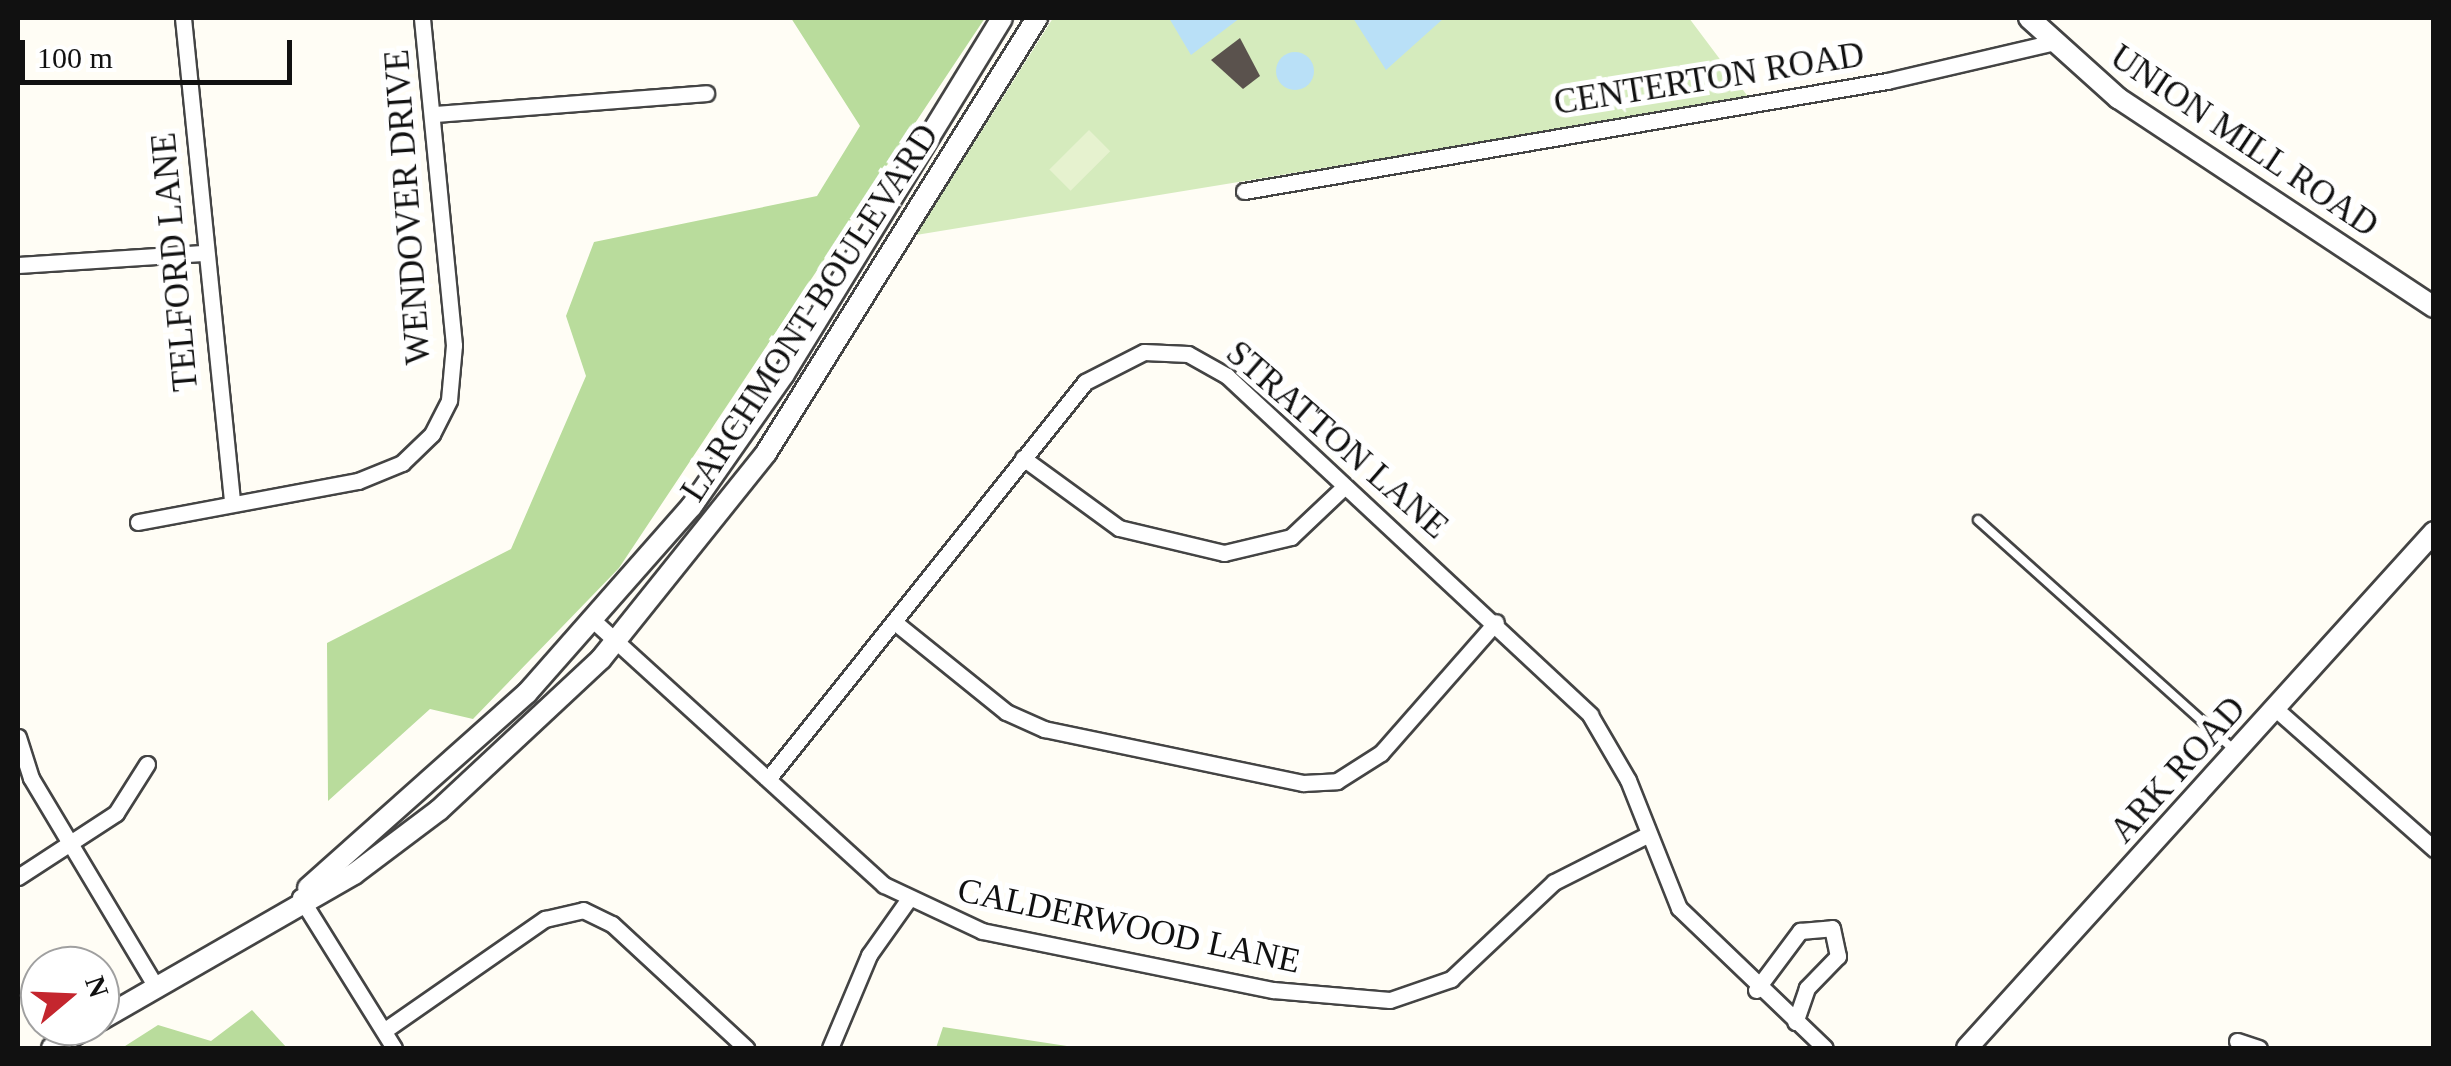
<!DOCTYPE html>
<html>
<head>
<meta charset="utf-8">
<style>
	body { margin:0 }
	#map { position:relative; width:2451px; height:1066px; overflow:hidden; background:#fffdf5; font-family:"Times New Roman",serif }
	div>[style] { position:absolute }
	.green>* { inset:0; background:#d5ebbd }
	.forest>* { inset:0; background:#b9dc9c }
	.pitch>* { inset:0; background:#e6f2cf; transform-origin:0 0 }
	.water>* { inset:0; background:#b9e0f7 }
	.round { border-radius:50% }
	.building>* { inset:0; background:#5a524d }
	.roads { filter:drop-shadow(2px 0 #444) drop-shadow(-2px 0 #444) drop-shadow(0 2px #444) drop-shadow(0 -2px #444) }
	.service>* { height:8px; margin:-4px; padding:0 4px; transform-origin:4px; border-radius:4px; background:#fff }
	.minor>* { height:15px; margin:-7.5px; padding:0 7.5px; transform-origin:7.5px; border-radius:7.5px; background:#fff }
	.tertiary>* { height:20px; margin:-10px; padding:0 10px; transform-origin:10px; border-radius:10px; background:#fff }
	span { translate:-50% -50%; white-space:nowrap; text-align:center; line-height:1.15; -webkit-text-stroke:10px #fff; paint-order:stroke }
	.street-label { font-size:35px; color:#111 }
	.frame { position:absolute; inset:0; border:20px solid #111; pointer-events:none }
	.north { position:absolute; left:20px; top:946px; width:100px; height:100px; box-sizing:border-box; background:#fff; border:2px solid #a0a0a0; border-radius:50%; rotate:71deg; font-size:28px; font-weight:700; line-height:40px; text-align:center; color:#111 }
	.north::after { content:''; display:block; margin:auto; width:35px; height:45px; background:#c4262e; clip-path:polygon(50% 0,100% 100%,50% 72%,0 100%) }
	.scale { position:absolute; left:20px; top:40px; width:272px; height:45px; box-sizing:border-box; border:5px solid #111; border-top:0; padding-left:12px; font-size:30px; line-height:35px; white-space:nowrap; color:#111; -webkit-text-stroke:8px #fff; paint-order:stroke }
</style>
</head>
<body>
<div id="map">
	<div class="green">
		<div style="clip-path:polygon(1053px 18px,1689px 18px,1749px 98px,916px 235px)"></div>
	</div>
	<div class="forest">
		<div style="clip-path:polygon(791px 18px,985px 18px,619px 568px,473px 719px,430px 709px,328px 801px,327px 643px,511px 549px,586px 376px,566px 316px,594px 242px,817px 196px,860px 126px)"></div>
		<div style="clip-path:polygon(252px 1010px,287px 1048px,122px 1048px,158px 1025px,211px 1041px)"></div>
		<div style="clip-path:polygon(943px 1027px,1080px 1048px,936px 1048px)"></div>
	</div>
	<div class="pitch">
		<div style="left:1089px;top:130px;width:30px;height:56px;rotate:45deg"></div>
	</div>
	<div class="water">
		<div style="clip-path:polygon(1169px 18px,1240px 18px,1191px 55px)"></div>
		<div style="clip-path:polygon(1353px 18px,1444px 18px,1386px 70px)"></div>
		<div class="round" style="left:1276px;top:52px;width:38px;height:38px"></div>
	</div>
	<div class="building">
		<div style="clip-path:polygon(1240px 38px,1260px 76px,1243px 89px,1211px 60px)"></div>
	</div>
	<div class="roads">
		<div class="service">
			<div style="left:1978px;top:520px;width:344px;rotate:41.9deg"></div>
		</div>
		<div class="minor">
			<div style="left:183px;top:18px;width:485px;rotate:84.2deg"></div>
			<div style="left:436px;top:114px;width:271px;rotate:-4.4deg"></div>
			<div style="left:1244px;top:191px;width:652px;rotate:-9.71deg"></div>
			<div style="left:1887px;top:81px;width:167px;rotate:-13.1deg"></div>
			<div style="left:18px;top:265px;width:185px;rotate:-3.7deg"></div>
			<div style="left:1023px;top:458px;width:119px;rotate:36.1deg"></div>
			<div style="left:1119px;top:528px;width:108px;rotate:13.4deg"></div>
			<div style="left:1224px;top:553px;width:69px;rotate:-13.4deg"></div>
			<div style="left:1291px;top:537px;width:74px;rotate:-43.4deg"></div>
			<div style="left:138px;top:522px;width:224px;rotate:-10.6deg"></div>
			<div style="left:358px;top:481px;width:48px;rotate:-22.2deg"></div>
			<div style="left:402px;top:463px;width:42px;rotate:-44deg"></div>
			<div style="left:432px;top:434px;width:38px;rotate:-63deg"></div>
			<div style="left:449px;top:400px;width:55px;rotate:-84.8deg"></div>
			<div style="left:454px;top:345px;width:329px;rotate:-95.6deg"></div>
			<div style="left:595px;top:622px;width:391px;rotate:42.3deg"></div>
			<div style="left:884px;top:885px;width:108px;rotate:25.1deg"></div>
			<div style="left:982px;top:931px;width:297px;rotate:11.5deg"></div>
			<div style="left:1273px;top:990px;width:117px;rotate:4.9deg"></div>
			<div style="left:1390px;top:1000px;width:65px;rotate:-19deg"></div>
			<div style="left:1451px;top:979px;width:141px;rotate:-43.3deg"></div>
			<div style="left:1554px;top:882px;width:104px;rotate:-26.8deg"></div>
			<div style="left:897px;top:624px;width:140px;rotate:38.9deg"></div>
			<div style="left:1006px;top:712px;width:42px;rotate:24.1deg"></div>
			<div style="left:1044px;top:729px;width:265px;rotate:11.8deg"></div>
			<div style="left:1303px;top:783px;width:34px;rotate:-3deg"></div>
			<div style="left:1337px;top:781px;width:52px;rotate:-32.5deg"></div>
			<div style="left:1381px;top:753px;width:174px;rotate:-48.7deg"></div>
			<div style="left:2277px;top:710px;width:210px;rotate:41.5deg"></div>
			<div style="left:18px;top:737px;width:43px;rotate:72.4deg"></div>
			<div style="left:31px;top:778px;width:244px;rotate:59.1deg"></div>
			<div style="left:768px;top:779px;width:508px;rotate:-51.39deg"></div>
			<div style="left:1085px;top:382px;width:66px;rotate:-27deg"></div>
			<div style="left:1144px;top:352px;width:44px;rotate:2.6deg"></div>
			<div style="left:1188px;top:354px;width:45px;rotate:29.4deg"></div>
			<div style="left:1227px;top:376px;width:497px;rotate:43deg"></div>
			<div style="left:1590px;top:715px;width:75px;rotate:59.7deg"></div>
			<div style="left:1628px;top:780px;width:138px;rotate:68.3deg"></div>
			<div style="left:1679px;top:908px;width:202px;rotate:43.8deg"></div>
			<div style="left:18px;top:877px;width:117px;rotate:-33.1deg"></div>
			<div style="left:116px;top:813px;width:58px;rotate:-57.7deg"></div>
			<div style="left:300px;top:897px;width:178px;rotate:58.1deg"></div>
			<div style="left:1756px;top:990px;width:74px;rotate:-53.3deg"></div>
			<div style="left:1800px;top:931px;width:32px;rotate:-5deg"></div>
			<div style="left:1832px;top:928px;width:29px;rotate:78deg"></div>
			<div style="left:1838px;top:956px;width:45px;rotate:134.1deg"></div>
			<div style="left:1807px;top:988px;width:36px;rotate:109deg"></div>
			<div style="left:385px;top:1030px;width:195px;rotate:-34.8deg"></div>
			<div style="left:545px;top:919px;width:39px;rotate:-13deg"></div>
			<div style="left:583px;top:910px;width:32px;rotate:26deg"></div>
			<div style="left:612px;top:924px;width:183px;rotate:42.8deg"></div>
			<div style="left:2237px;top:1041px;width:23px;rotate:18deg"></div>
			<div style="left:830px;top:1048px;width:101px;rotate:-67.2deg"></div>
			<div style="left:869px;top:955px;width:67px;rotate:-54.7deg"></div>
		</div>
		<div class="tertiary">
			<div style="left:2029px;top:18px;width:120px;rotate:42deg"></div>
			<div style="left:2118px;top:98px;width:379px;rotate:33.5deg"></div>
			<div style="left:308px;top:888px;width:293px;rotate:-41.7deg"></div>
			<div style="left:527px;top:693px;width:248px;rotate:-48.6deg"></div>
			<div style="left:691px;top:507px;width:162px;rotate:-55deg"></div>
			<div style="left:784px;top:374px;width:417px;rotate:-58.5deg"></div>
			<div style="left:100px;top:1020px;width:293px;rotate:-29.9deg"></div>
			<div style="left:354px;top:874px;width:106px;rotate:-37deg"></div>
			<div style="left:439px;top:810px;width:221px;rotate:-43deg"></div>
			<div style="left:601px;top:659px;width:264px;rotate:-51.3deg"></div>
			<div style="left:766px;top:453px;width:513px;rotate:-58.08deg"></div>
			<div style="left:52px;top:1048px;width:44px;rotate:-30.1deg"></div>
			<div style="left:1967px;top:1048px;width:696px;rotate:-47.85deg"></div>
		</div>
	</div>
	<div class="street-label">
		<span style="left:1709px;top:79px;rotate:-9deg">CENTERTON ROAD</span>
		<span style="left:2244px;top:141px;rotate:34deg">UNION MILL ROAD</span>
		<span style="left:408px;top:207px;rotate:-94deg">WENDOVER DRIVE</span>
		<span style="left:175px;top:262px;rotate:-95deg">TELFORD LANE</span>
		<span style="left:810px;top:313px;rotate:-57deg">LARCHMONT BOULEVARD</span>
		<span style="left:1337px;top:440px;rotate:41deg">STRATTON LANE</span>
		<span style="left:2178px;top:770px;rotate:-48deg">ARK ROAD</span>
		<span style="left:1129px;top:926px;rotate:12deg">CALDERWOOD LANE</span>
	</div>
	<div class="frame"></div>
	<div class="north">N</div>
	<div class="scale">100 m</div>
</div>
</body>
</html>
